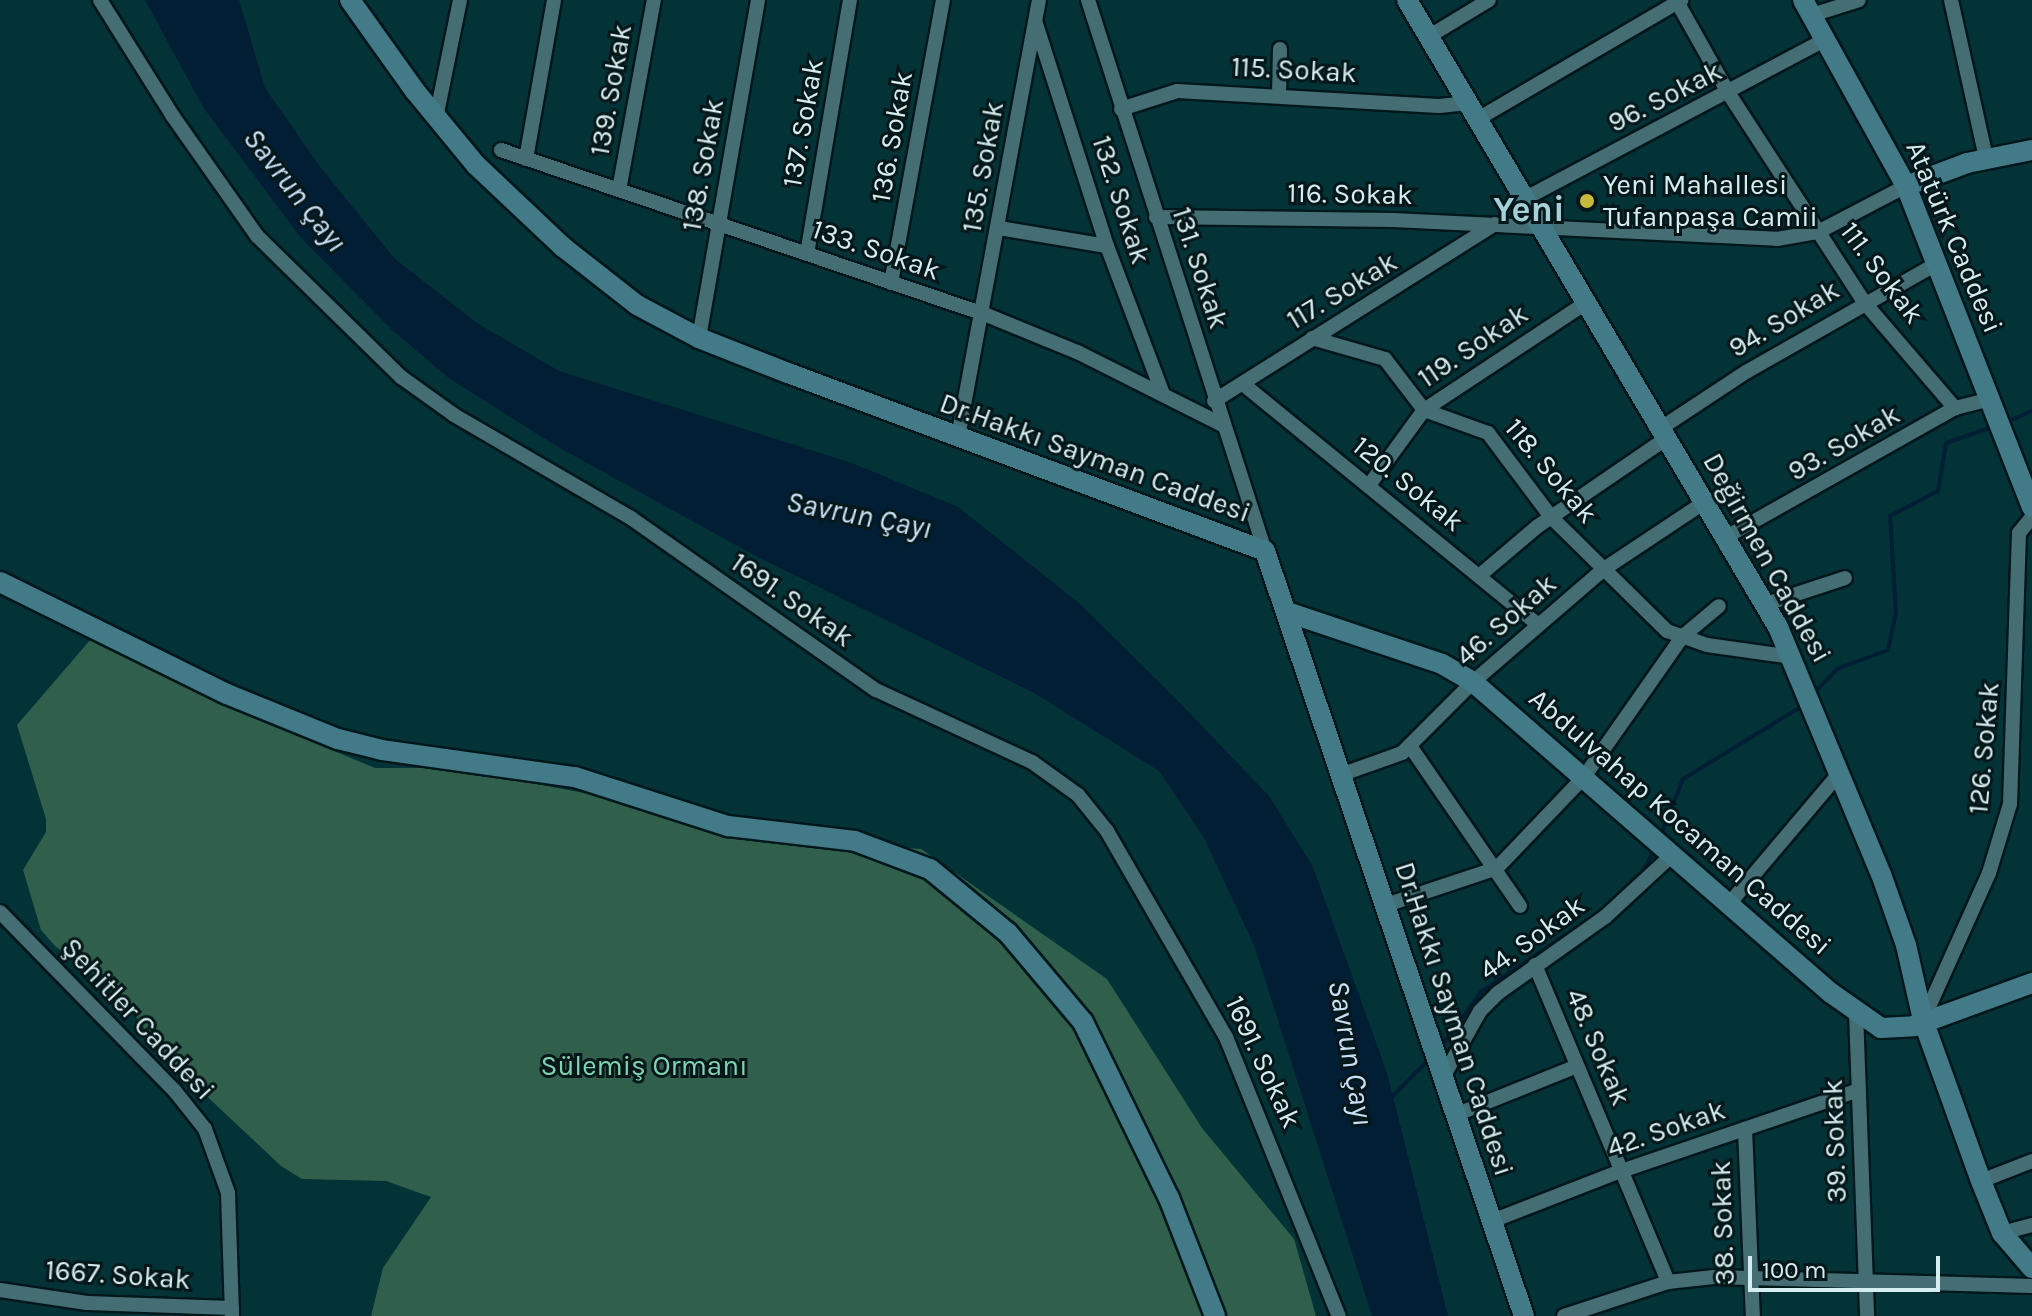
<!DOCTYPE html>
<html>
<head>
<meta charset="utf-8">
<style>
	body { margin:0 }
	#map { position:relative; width:2032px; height:1316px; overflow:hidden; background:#033237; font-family:Karla,sans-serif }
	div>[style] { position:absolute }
	.green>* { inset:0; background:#30604c }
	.water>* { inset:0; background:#011e35 }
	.stream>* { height:4px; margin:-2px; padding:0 2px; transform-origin:2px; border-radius:2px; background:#011e35 }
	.roads { filter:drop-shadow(2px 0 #02171a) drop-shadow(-2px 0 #02171a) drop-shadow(0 2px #02171a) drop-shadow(0 -2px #02171a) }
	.street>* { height:14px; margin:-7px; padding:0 7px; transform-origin:7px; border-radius:7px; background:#446e74 }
	.secondary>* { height:20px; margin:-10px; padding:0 10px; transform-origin:10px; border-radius:10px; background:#427a88 }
	.dots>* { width:22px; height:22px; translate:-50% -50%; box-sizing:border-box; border:4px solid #061719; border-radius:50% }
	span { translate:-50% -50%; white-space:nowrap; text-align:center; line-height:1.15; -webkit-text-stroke:6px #061719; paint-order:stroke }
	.street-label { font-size:28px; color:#d6edef }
	.poi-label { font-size:28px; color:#d6edef }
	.left { translate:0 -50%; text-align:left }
	.park-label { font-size:28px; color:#7dd6b0 }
	.water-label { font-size:30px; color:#c8e0f7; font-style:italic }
	.district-label { font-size:36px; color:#a4d1d7; font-weight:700 }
	.scale { position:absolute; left:1748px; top:1256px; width:192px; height:36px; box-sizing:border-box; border:4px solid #d6edef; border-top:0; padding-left:10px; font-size:24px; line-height:28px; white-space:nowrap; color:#d6edef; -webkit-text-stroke:6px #061719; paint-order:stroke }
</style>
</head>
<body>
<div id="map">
	<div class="green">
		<div style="clip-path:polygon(91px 639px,216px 702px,375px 768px,453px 768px,600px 796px,744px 836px,921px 849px,1107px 979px,1202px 1128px,1294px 1239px,1316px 1316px,371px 1316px,383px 1268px,431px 1197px,386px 1181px,302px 1179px,281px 1166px,163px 1055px,119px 993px,55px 946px,41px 930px,23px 870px,46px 832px,46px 819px,17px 725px)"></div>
	</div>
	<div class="water">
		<div style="clip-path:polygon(145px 0,239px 0,265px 88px,321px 168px,395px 259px,477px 323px,559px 371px,852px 463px,958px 507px,1079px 603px,1178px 701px,1269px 796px,1313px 867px,1387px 1073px,1448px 1316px,1372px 1316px,1254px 945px,1203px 836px,1159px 771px,1034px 693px,752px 554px,558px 447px,450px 379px,392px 330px,301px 238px,203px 107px)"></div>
	</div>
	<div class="stream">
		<div style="left:2007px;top:422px;width:27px;rotate:-24deg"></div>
		<div style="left:1813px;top:694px;width:35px;rotate:-46deg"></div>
		<div style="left:1837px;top:669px;width:54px;rotate:-20.4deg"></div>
		<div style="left:1888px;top:650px;width:38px;rotate:-78deg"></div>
		<div style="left:1896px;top:613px;width:97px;rotate:-93.5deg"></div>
		<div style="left:1890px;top:516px;width:54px;rotate:-27.5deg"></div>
		<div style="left:1938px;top:491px;width:49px;rotate:-80.5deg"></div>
		<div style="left:1946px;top:443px;width:52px;rotate:-19.1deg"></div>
		<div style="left:1661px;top:834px;width:59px;rotate:-68.2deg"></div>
		<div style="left:1683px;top:779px;width:140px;rotate:-31.5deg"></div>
		<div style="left:1642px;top:874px;width:28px;rotate:-64deg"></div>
		<div style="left:1439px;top:1049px;width:71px;rotate:-53.6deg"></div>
		<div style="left:1481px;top:992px;width:152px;rotate:-34deg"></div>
		<div style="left:1391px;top:1098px;width:56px;rotate:-45.7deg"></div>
	</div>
	<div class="roads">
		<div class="street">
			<div style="left:100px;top:0;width:136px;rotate:57.9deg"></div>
			<div style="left:172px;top:115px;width:148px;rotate:54.9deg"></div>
			<div style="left:257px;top:236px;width:202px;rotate:44.4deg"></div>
			<div style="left:401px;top:377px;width:65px;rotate:35.6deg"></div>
			<div style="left:454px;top:415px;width:205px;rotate:30.2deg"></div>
			<div style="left:631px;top:518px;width:299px;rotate:35.1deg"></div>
			<div style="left:876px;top:690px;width:172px;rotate:24.8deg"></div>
			<div style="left:1032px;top:762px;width:57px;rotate:35.7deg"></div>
			<div style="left:1078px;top:795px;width:46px;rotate:51.1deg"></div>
			<div style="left:1107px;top:831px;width:238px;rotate:60deg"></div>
			<div style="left:1226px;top:1037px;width:301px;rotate:68deg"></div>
			<div style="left:1088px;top:0;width:579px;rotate:72.19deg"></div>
			<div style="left:1676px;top:0;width:108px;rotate:60.6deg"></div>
			<div style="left:1729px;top:94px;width:248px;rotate:57deg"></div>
			<div style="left:1864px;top:302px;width:140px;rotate:49.4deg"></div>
			<div style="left:1951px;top:0;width:162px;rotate:77.5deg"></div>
			<div style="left:1812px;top:15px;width:49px;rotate:-17.7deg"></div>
			<div style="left:1036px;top:24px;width:233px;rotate:72.3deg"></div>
			<div style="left:1107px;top:246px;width:158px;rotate:69.3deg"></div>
			<div style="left:1428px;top:37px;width:71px;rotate:-31.2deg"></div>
			<div style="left:1279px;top:95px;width:46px;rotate:-88.8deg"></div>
			<div style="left:1121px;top:109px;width:59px;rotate:-17.8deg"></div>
			<div style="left:1177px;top:91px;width:262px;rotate:3.3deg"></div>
			<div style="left:1439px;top:106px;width:27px;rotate:-6deg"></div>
			<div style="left:436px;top:118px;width:120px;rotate:-78.5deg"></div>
			<div style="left:1476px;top:120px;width:238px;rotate:-30.3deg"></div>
			<div style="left:501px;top:150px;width:510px;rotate:18.75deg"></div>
			<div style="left:984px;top:314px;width:100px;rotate:22.2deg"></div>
			<div style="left:1077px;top:352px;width:163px;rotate:26.6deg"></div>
			<div style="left:526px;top:159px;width:161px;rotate:-80deg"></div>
			<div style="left:619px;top:190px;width:193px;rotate:-79.6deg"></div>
			<div style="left:1526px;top:198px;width:340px;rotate:-27.9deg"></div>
			<div style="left:1156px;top:217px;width:237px;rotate:0.7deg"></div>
			<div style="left:1393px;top:220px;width:384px;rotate:2.8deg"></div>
			<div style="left:1777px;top:239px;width:42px;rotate:-9.7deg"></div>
			<div style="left:1818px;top:232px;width:99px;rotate:-27.6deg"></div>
			<div style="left:999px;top:228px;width:109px;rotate:9.5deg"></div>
			<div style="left:807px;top:254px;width:258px;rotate:-80.4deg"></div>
			<div style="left:891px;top:283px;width:288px;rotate:-79.6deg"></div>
			<div style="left:699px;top:338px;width:343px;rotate:-80.1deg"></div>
			<div style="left:1312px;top:338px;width:76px;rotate:16deg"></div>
			<div style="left:1385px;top:359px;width:64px;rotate:52.6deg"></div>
			<div style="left:1424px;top:410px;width:68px;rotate:19.8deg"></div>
			<div style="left:1488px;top:433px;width:105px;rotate:53.1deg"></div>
			<div style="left:1551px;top:517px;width:163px;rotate:44.5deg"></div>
			<div style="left:1667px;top:631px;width:42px;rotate:19.3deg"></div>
			<div style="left:1707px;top:645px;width:86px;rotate:8deg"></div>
			<div style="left:1243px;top:384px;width:381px;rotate:39.2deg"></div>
			<div style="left:1214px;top:401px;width:332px;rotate:-32.2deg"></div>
			<div style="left:1661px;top:428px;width:102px;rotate:-33.4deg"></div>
			<div style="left:1746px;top:372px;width:221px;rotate:-29.6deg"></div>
			<div style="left:958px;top:437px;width:444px;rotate:-79.5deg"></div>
			<div style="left:1370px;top:484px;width:92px;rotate:-53.9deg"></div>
			<div style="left:1424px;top:410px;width:196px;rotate:-33.5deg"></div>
			<div style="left:1726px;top:537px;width:263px;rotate:-29.4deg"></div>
			<div style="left:1955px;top:408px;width:36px;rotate:-14deg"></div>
			<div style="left:1479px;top:576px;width:77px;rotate:-40.3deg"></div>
			<div style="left:1538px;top:526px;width:156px;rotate:-34.3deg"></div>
			<div style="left:1766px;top:604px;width:83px;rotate:-18.2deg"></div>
			<div style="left:1410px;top:746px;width:194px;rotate:55.5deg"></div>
			<div style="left:1343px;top:774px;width:63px;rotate:-19.6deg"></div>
			<div style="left:1402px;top:753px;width:100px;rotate:-45deg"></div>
			<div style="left:1473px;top:682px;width:173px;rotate:-40.8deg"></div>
			<div style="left:1604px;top:569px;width:121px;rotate:-33.6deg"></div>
			<div style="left:1729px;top:904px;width:170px;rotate:-49.8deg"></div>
			<div style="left:1386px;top:905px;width:117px;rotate:-18.4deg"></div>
			<div style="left:1497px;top:868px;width:126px;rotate:-46.3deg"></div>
			<div style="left:1584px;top:777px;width:171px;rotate:-55deg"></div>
			<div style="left:1682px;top:637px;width:48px;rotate:-40deg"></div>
			<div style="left:0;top:912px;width:249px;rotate:45.7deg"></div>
			<div style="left:174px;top:1090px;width:50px;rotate:51.5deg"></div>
			<div style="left:205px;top:1129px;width:68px;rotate:70.2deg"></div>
			<div style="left:228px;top:1193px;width:123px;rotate:88.1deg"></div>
			<div style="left:1535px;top:965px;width:344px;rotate:67.2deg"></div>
			<div style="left:1856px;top:1013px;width:303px;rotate:87.9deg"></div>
			<div style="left:1923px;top:1020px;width:161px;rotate:-65.8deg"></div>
			<div style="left:1989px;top:873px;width:72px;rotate:-73.1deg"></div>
			<div style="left:2010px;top:804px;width:271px;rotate:-88.1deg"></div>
			<div style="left:2019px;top:533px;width:21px;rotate:-51deg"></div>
			<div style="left:1442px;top:1079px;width:78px;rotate:-60.8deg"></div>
			<div style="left:1480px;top:1011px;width:25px;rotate:-45deg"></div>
			<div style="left:1498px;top:993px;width:131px;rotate:-35.4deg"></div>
			<div style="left:1605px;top:917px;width:90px;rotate:-42.7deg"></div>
			<div style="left:1455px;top:1115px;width:131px;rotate:-21.9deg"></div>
			<div style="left:1745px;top:1129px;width:187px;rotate:87.6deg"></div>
			<div style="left:1981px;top:1181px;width:55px;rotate:-21.4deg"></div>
			<div style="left:1492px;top:1221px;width:138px;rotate:-21.2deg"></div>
			<div style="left:1621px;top:1171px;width:251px;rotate:-18.8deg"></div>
			<div style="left:2002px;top:1233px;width:31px;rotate:-15deg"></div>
			<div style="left:0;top:1290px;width:88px;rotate:8.5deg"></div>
			<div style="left:87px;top:1303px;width:145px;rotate:2deg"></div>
			<div style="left:1564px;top:1316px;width:109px;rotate:-18.1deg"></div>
			<div style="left:1668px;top:1282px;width:46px;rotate:-6.2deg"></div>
			<div style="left:1714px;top:1277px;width:318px;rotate:1.6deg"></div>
		</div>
		<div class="secondary">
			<div style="left:350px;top:0;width:112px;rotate:54.5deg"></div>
			<div style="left:415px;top:91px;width:96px;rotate:50.5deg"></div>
			<div style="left:476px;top:165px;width:120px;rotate:43.3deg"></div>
			<div style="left:563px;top:247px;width:94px;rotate:38.1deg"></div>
			<div style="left:637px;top:305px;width:70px;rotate:28deg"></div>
			<div style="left:699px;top:338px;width:96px;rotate:21.5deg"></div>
			<div style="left:788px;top:373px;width:509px;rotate:20.46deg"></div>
			<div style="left:1265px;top:551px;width:808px;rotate:71.3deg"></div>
			<div style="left:1407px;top:0;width:729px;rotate:59.39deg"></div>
			<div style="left:1778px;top:627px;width:268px;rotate:67.4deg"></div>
			<div style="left:1881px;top:874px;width:75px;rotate:70.6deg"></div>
			<div style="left:1906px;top:945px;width:77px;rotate:77.2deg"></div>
			<div style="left:1923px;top:1020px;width:171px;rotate:70.2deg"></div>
			<div style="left:1981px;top:1181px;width:56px;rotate:68deg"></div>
			<div style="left:2002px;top:1233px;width:46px;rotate:49.4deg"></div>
			<div style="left:1803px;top:0;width:213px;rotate:61deg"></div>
			<div style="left:1906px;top:186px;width:345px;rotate:68.6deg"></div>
			<div style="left:1906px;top:186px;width:65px;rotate:-20.7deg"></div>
			<div style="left:1967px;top:163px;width:66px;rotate:-11.3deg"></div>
			<div style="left:0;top:582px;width:253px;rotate:26.3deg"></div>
			<div style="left:227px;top:694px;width:120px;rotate:22.1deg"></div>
			<div style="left:338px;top:739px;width:45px;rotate:14deg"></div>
			<div style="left:382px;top:750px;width:195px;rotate:8deg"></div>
			<div style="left:575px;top:777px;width:161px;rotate:17.8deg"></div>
			<div style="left:728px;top:826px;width:128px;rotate:6.7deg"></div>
			<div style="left:855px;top:841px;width:80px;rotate:20.5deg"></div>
			<div style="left:930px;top:869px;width:101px;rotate:39.4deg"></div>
			<div style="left:1008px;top:933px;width:116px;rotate:49.9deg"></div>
			<div style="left:1083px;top:1022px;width:196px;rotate:64deg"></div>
			<div style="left:1169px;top:1198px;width:127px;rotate:68.7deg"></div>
			<div style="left:1287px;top:612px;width:163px;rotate:18.5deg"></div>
			<div style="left:1442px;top:664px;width:36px;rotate:30deg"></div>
			<div style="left:1473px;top:682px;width:474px;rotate:41deg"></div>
			<div style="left:1831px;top:993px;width:61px;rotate:35deg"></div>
			<div style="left:1881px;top:1028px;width:33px;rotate:-3deg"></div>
			<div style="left:1914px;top:1026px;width:126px;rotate:-20deg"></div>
		</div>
	</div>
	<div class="dots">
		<div style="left:1587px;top:201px;background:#c8bb3b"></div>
	</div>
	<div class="street-label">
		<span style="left:1294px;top:70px;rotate:3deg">115. Sokak</span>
		<span style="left:611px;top:90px;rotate:-80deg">139. Sokak</span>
		<span style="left:1665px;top:97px;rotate:-27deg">96. Sokak</span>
		<span style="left:803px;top:123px;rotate:-80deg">137. Sokak</span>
		<span style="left:892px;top:137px;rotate:-80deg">136. Sokak</span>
		<span style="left:703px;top:165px;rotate:-80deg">138. Sokak</span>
		<span style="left:983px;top:167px;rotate:-80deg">135. Sokak</span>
		<span style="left:1350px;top:194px;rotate:1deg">116. Sokak</span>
		<span style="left:1121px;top:200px;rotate:72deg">132. Sokak</span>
		<span style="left:1954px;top:237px;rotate:67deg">Atatürk Caddesi</span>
		<span style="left:876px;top:250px;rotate:19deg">133. Sokak</span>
		<span style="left:1200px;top:268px;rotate:72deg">131. Sokak</span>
		<span style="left:1882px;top:273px;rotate:53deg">111. Sokak</span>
		<span style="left:1342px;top:291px;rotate:-31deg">117. Sokak</span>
		<span style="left:1784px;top:319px;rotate:-31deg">94. Sokak</span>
		<span style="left:1473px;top:346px;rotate:-34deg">119. Sokak</span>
		<span style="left:1844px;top:443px;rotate:-30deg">93. Sokak</span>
		<span style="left:1095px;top:458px;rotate:20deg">Dr.Hakkı Sayman Caddesi</span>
		<span style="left:1551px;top:471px;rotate:50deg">118. Sokak</span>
		<span style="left:1408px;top:484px;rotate:39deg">120. Sokak</span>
		<span style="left:1767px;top:558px;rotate:61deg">Değirmen Caddesi</span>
		<span style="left:792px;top:600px;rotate:35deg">1691. Sokak</span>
		<span style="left:1506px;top:620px;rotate:-41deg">46. Sokak</span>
		<span style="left:1984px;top:748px;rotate:-85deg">126. Sokak</span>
		<span style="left:1680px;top:822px;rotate:41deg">Abdulvahap Kocaman Caddesi</span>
		<span style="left:1532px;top:938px;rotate:-36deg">44. Sokak</span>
		<span style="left:138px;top:1019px;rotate:47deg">Şehitler Caddesi</span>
		<span style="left:1454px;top:1019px;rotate:72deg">Dr.Hakkı Sayman Caddesi</span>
		<span style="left:1598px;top:1047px;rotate:67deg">48. Sokak</span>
		<span style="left:1263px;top:1062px;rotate:65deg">1691. Sokak</span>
		<span style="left:1666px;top:1129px;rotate:-19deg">42. Sokak</span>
		<span style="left:1835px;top:1141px;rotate:-92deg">39. Sokak</span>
		<span style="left:1723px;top:1223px;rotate:-92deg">38. Sokak</span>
		<span style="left:118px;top:1275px;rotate:4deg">1667. Sokak</span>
	</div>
	<div class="poi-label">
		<span class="left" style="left:1603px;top:201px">Yeni Mahallesi<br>Tufanpaşa Camii</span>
	</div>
	<div class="park-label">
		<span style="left:644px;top:1066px">Sülemiş Ormanı</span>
	</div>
	<div class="water-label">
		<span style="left:295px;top:190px;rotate:52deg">Savrun Çayı</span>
		<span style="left:859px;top:515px;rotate:11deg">Savrun Çayı</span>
		<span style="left:1351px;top:1053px;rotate:80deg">Savrun Çayı</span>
	</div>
	<div class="district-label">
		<span style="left:1529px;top:210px">Yeni</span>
	</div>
	<div class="scale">100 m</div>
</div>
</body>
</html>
